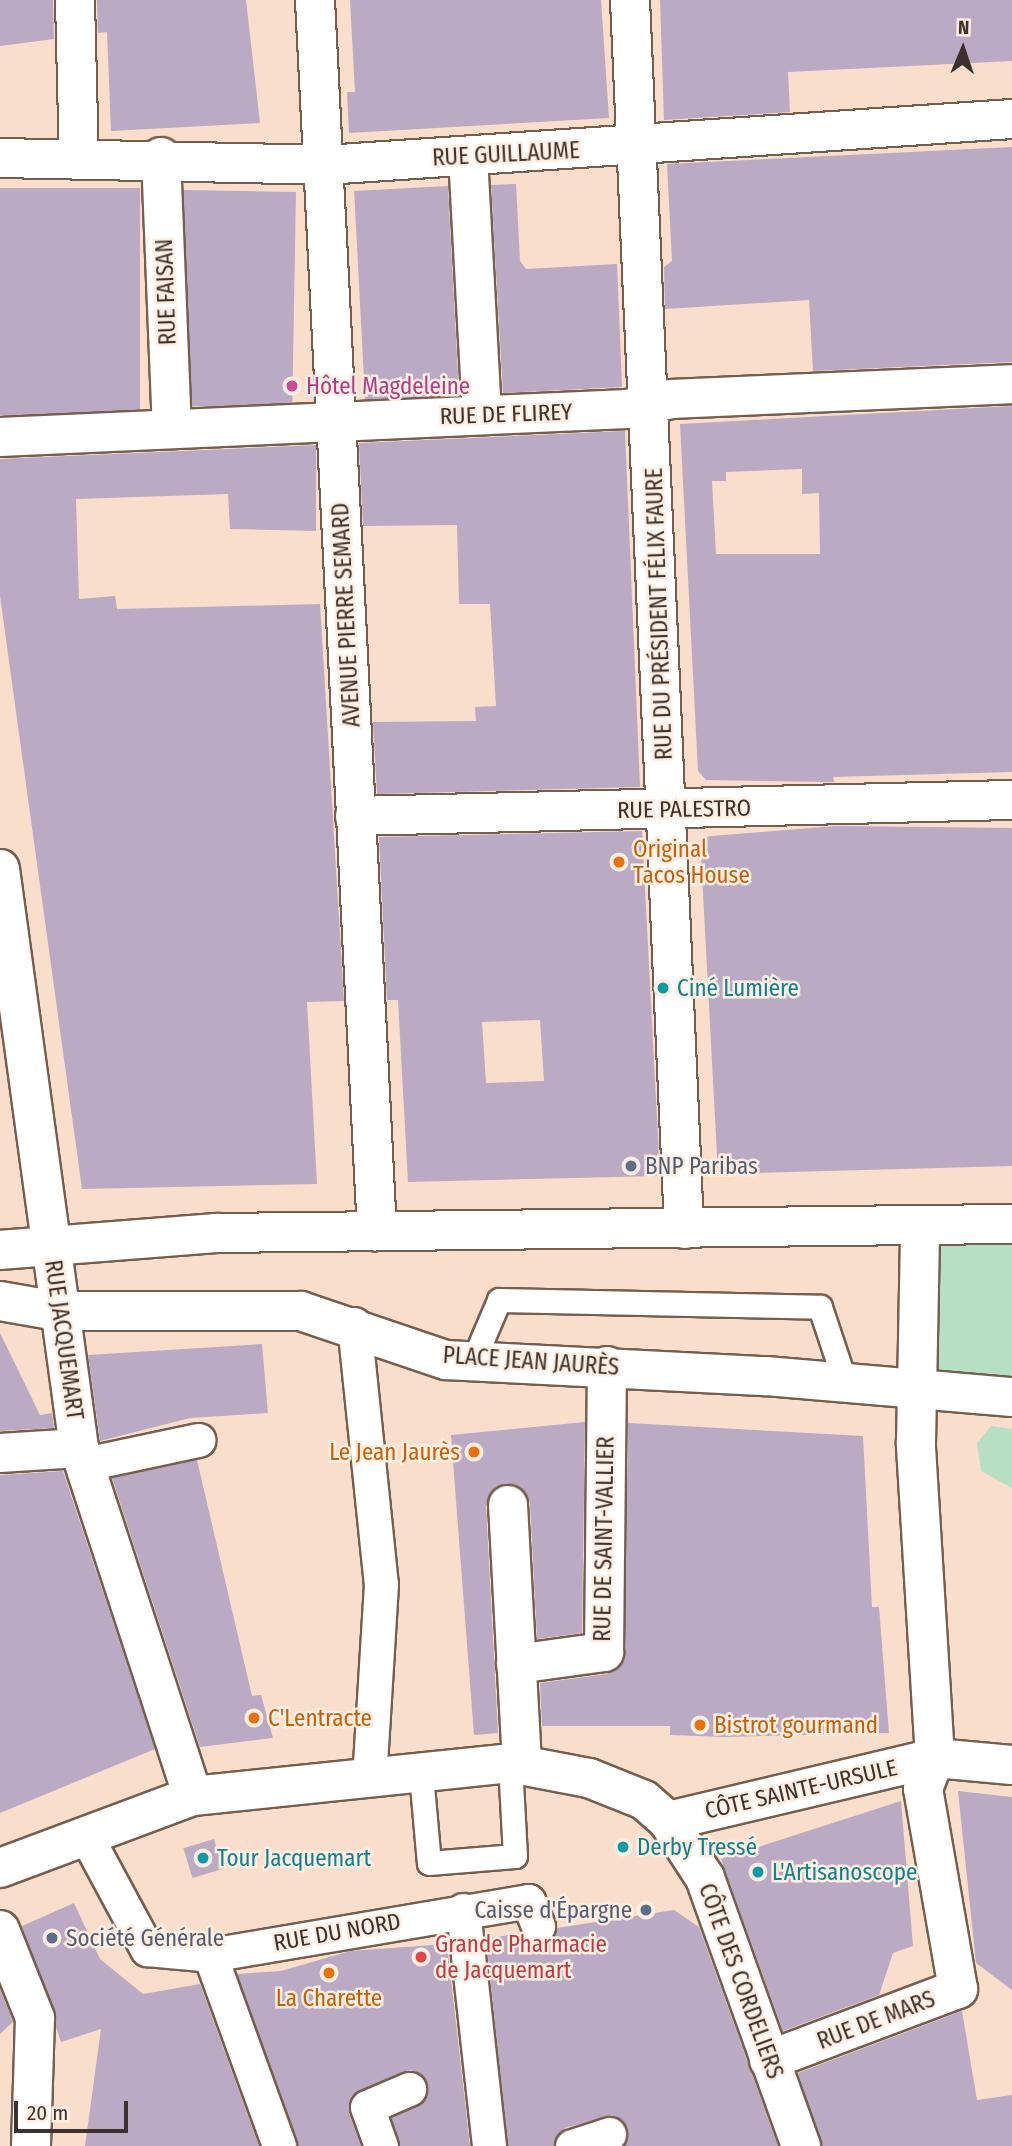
<!DOCTYPE html>
<html>
<head>
<meta charset="utf-8">
<style>
	body { margin:0 }
	#map { position:relative; width:1012px; height:2146px; overflow:hidden; background:#f9decb; font-family:"Fira Sans Condensed",sans-serif }
	div>[style] { position:absolute }
	.green>* { inset:0; background:#b7e0c2; transform-origin:0 0 }
	.building>* { inset:0; background:#baaac3; transform-origin:0 0 }
	.roads { filter:drop-shadow(2px 0 #755e4d) drop-shadow(-2px 0 #755e4d) drop-shadow(0 2px #755e4d) drop-shadow(0 -2px #755e4d) }
	.service>* { height:23px; margin:-11.5px; padding:0 11.5px; transform-origin:11.5px; border-radius:11.5px; background:#fff }
	.pedestrian>* { height:33px; margin:-16.5px; padding:0 16.5px; transform-origin:16.5px; border-radius:16.5px; background:#fff }
	.minor>* { height:38px; margin:-19px; padding:0 19px; transform-origin:19px; border-radius:19px; background:#fff }
	.tertiary>* { height:38px; margin:-19px; padding:0 19px; transform-origin:19px; border-radius:19px; background:#fff }
	.secondary>* { height:38px; margin:-19px; padding:0 19px; transform-origin:19px; border-radius:19px; background:#fff }
	.dots>* { width:19px; height:19px; translate:-50% -50%; box-sizing:border-box; border:4px solid #feeee2; border-radius:50% }
	span { translate:-50% -50%; white-space:nowrap; text-align:center; line-height:1.15; -webkit-text-stroke:5px #feeee2; paint-order:stroke }
	.street-label { font-size:23px; color:#3e332c }
	.hotel-label { font-size:23px; color:#b23c85 }
	.left { translate:0 -50%; text-align:left }
	.food-label { font-size:23px; color:#c56008 }
	.right { translate:-100% -50%; text-align:right }
	.culture-label { font-size:23px; color:#0d838f }
	.service-label { font-size:23px; color:#4e5e75 }
	.health-label { font-size:23px; color:#be3a42 }
	.north { position:absolute; left:928px; top:14px; width:70px; height:70px; -webkit-text-stroke:5px #feeee2; paint-order:stroke; rotate:2deg; font-size:19px; font-weight:700; line-height:28px; text-align:center; color:#3e332c }
	.north::after { content:''; display:block; margin:auto; width:24px; height:32px; background:#3e332c; clip-path:polygon(50% 0,100% 100%,50% 72%,0 100%) }
	.scale { position:absolute; left:14px; top:2101px; width:114px; height:32px; box-sizing:border-box; border:4px solid #3e332c; border-top:0; padding-left:9px; font-size:21px; line-height:24px; white-space:nowrap; color:#3e332c; -webkit-text-stroke:5px #feeee2; paint-order:stroke }
</style>
</head>
<body>
<div id="map">
	<div class="green">
		<div style="left:1012px;top:1234px;width:150px;height:73px;rotate:90deg"></div>
		<div style="clip-path:polygon(991px 1426px,1012px 1429px,1012px 1488px,981px 1471px,977px 1443px)"></div>
	</div>
	<div class="building">
		<div style="clip-path:polygon(0 0,53px 0,54px 39px,0 46px)"></div>
		<div style="clip-path:polygon(97px 0,246px 0,260px 123px,111px 131px,107px 32px,98px 33px)"></div>
		<div style="clip-path:polygon(350px 0,601px 0,609px 118px,349px 133px,347px 92px,355px 92px)"></div>
		<div style="clip-path:polygon(660px 0,1012px 0,1012px 61px,788px 72px,790px 112px,664px 120px)"></div>
		<div style="clip-path:polygon(1012px 147px,1012px 362px,813px 371px,809px 300px,665px 309px,664px 267px,672px 261px,667px 164px)"></div>
		<div style="clip-path:polygon(516px 184px,520px 261px,526px 269px,617px 264px,622px 387px,503px 393px,491px 185px)"></div>
		<div style="left:448px;top:186px;width:209px;height:94px;rotate:87deg"></div>
		<div style="left:0;top:188px;width:140px;height:227px"></div>
		<div style="left:184px;top:190px;width:112px;height:216px;rotate:1deg"></div>
		<div style="clip-path:polygon(evenodd,1012px 406px,1012px 772px,833px 777px,834px 782px,706px 780px,698px 771px,680px 424px,1012px 406px,802px 469px,802px 494px,819px 493px,820px 554px,716px 554px,712px 481px,726px 481px,726px 472px,802px 469px)"></div>
		<div style="clip-path:polygon(625px 431px,640px 787px,377px 794px,373px 722px,476px 721px,475px 707px,496px 706px,490px 604px,459px 604px,457px 525px,363px 526px,359px 443px)"></div>
		<div style="clip-path:polygon(316px 445px,316px 531px,230px 529px,228px 494px,76px 499px,79px 599px,115px 596px,117px 609px,320px 604px,344px 1001px,307px 1002px,317px 1184px,82px 1189px,0 596px,0 459px)"></div>
		<div style="clip-path:polygon(835px 826px,1012px 828px,1012px 1166px,718px 1174px,700px 837px)"></div>
		<div style="clip-path:polygon(evenodd,642px 831px,660px 1176px,408px 1182px,398px 1000px,387px 1000px,379px 837px,642px 831px,540px 1020px,544px 1081px,486px 1083px,482px 1022px,540px 1020px)"></div>
		<div style="clip-path:polygon(0 1333px,40px 1415px,52px 1413px,54px 1428px,0 1431px)"></div>
		<div style="clip-path:polygon(262px 1344px,268px 1413px,190px 1418px,100px 1441px,88px 1355px)"></div>
		<div style="clip-path:polygon(585px 1422px,582px 1633px,537px 1639px,530px 1503px,518px 1486px,497px 1486px,486px 1506px,498px 1733px,474px 1735px,451px 1435px)"></div>
		<div style="clip-path:polygon(628px 1423px,863px 1436px,872px 1607px,879px 1607px,889px 1733px,724px 1737px,670px 1735px,670px 1726px,542px 1726px,540px 1683px,607px 1674px,624px 1662px)"></div>
		<div style="clip-path:polygon(197px 1460px,252px 1696px,261px 1695px,273px 1738px,200px 1747px,112px 1478px)"></div>
		<div style="clip-path:polygon(63px 1471px,155px 1749px,0 1813px,0 1475px)"></div>
		<div style="clip-path:polygon(958px 1791px,1012px 1797px,1012px 1990px,976px 1963px)"></div>
		<div style="clip-path:polygon(901px 1801px,913px 1946px,893px 1953px,879px 1995px,783px 2031px,721px 1859px)"></div>
		<div style="left:214px;top:1839px;width:31px;height:32px;rotate:73deg"></div>
		<div style="clip-path:polygon(74px 1903px,100px 1959px,143px 1994px,200px 1984px,259px 2146px,85px 2146px,101px 2029px,61px 2042px,22px 1926px)"></div>
		<div style="clip-path:polygon(674px 1910px,699px 1927px,778px 2146px,624px 2146px,627px 2127px,612px 2115px,565px 2128px,553px 2146px,508px 2146px,486px 1939px,520px 1933px,527px 1941px,544px 1944px,557px 1928px)"></div>
		<div style="clip-path:polygon(447px 1944px,470px 2146px,400px 2146px,391px 2118px,417px 2106px,428px 2092px,426px 2081px,411px 2070px,351px 2096px,349px 2113px,361px 2146px,298px 2146px,237px 1974px,281px 1971px,350px 1951px)"></div>
		<div style="clip-path:polygon(0 1989px,13px 2022px,0 2034px)"></div>
		<div style="clip-path:polygon(962px 2011px,977px 2100px,1012px 2095px,1012px 2146px,822px 2146px,798px 2073px)"></div>
	</div>
	<div class="roads">
		<div class="service">
			<div style="left:473px;top:1361px;width:66px;rotate:-66.9deg"></div>
			<div style="left:499px;top:1300px;width:321px;rotate:1.2deg"></div>
			<div style="left:820px;top:1307px;width:79px;rotate:71.6deg"></div>
			<div style="left:421px;top:1774px;width:89px;rotate:84.9deg"></div>
			<div style="left:429px;top:1863px;width:86px;rotate:-4.7deg"></div>
			<div style="left:515px;top:1856px;width:93px;rotate:-93.1deg"></div>
		</div>
		<div class="pedestrian">
			<div style="left:354px;top:1324px;width:261px;rotate:84.1deg"></div>
			<div style="left:381px;top:1584px;width:195px;rotate:93.5deg"></div>
			<div style="left:85px;top:1464px;width:116px;rotate:-12deg"></div>
			<div style="left:85px;top:1834px;width:131px;rotate:61.7deg"></div>
			<div style="left:147px;top:1949px;width:63px;rotate:5.4deg"></div>
			<div style="left:210px;top:1955px;width:323px;rotate:-9.6deg"></div>
			<div style="left:528px;top:1901px;width:27px;rotate:68deg"></div>
			<div style="left:463px;top:1910px;width:237px;rotate:83.7deg"></div>
			<div style="left:210px;top:1955px;width:203px;rotate:70.1deg"></div>
			<div style="left:381px;top:2146px;width:41px;rotate:-109.7deg"></div>
			<div style="left:367px;top:2107px;width:46px;rotate:-23.2deg"></div>
			<div style="left:572px;top:2146px;width:39px;rotate:-18deg"></div>
		</div>
		<div class="minor">
			<div style="left:75px;top:0;width:160px;rotate:88.6deg"></div>
			<div style="left:315px;top:0;width:1233px;rotate:87.12deg"></div>
			<div style="left:630px;top:0;width:1230px;rotate:87.48deg"></div>
			<div style="left:468px;top:156px;width:259px;rotate:86.9deg"></div>
			<div style="left:161px;top:157px;width:271px;rotate:87.7deg"></div>
			<div style="left:0;top:158px;width:325px;rotate:1.2deg"></div>
			<div style="left:325px;top:165px;width:689px;rotate:-3.83deg"></div>
			<div style="left:0;top:437px;width:628px;rotate:-2.56deg"></div>
			<div style="left:627px;top:409px;width:46px;rotate:-12.5deg"></div>
			<div style="left:672px;top:399px;width:340px;rotate:-2.5deg"></div>
			<div style="left:355px;top:816px;width:657px;rotate:-1.4deg"></div>
			<div style="left:0;top:1453px;width:79px;rotate:-3.6deg"></div>
			<div style="left:508px;top:1505px;width:259px;rotate:86.9deg"></div>
			<div style="left:516px;top:1664px;width:89px;rotate:-7.8deg"></div>
			<div style="left:604px;top:1652px;width:286px;rotate:-89.4deg"></div>
			<div style="left:0;top:1930px;width:95px;rotate:68.3deg"></div>
			<div style="left:35px;top:2018px;width:128px;rotate:91.8deg"></div>
			<div style="left:769px;top:2060px;width:202px;rotate:-20.6deg"></div>
			<div style="left:958px;top:1989px;width:203px;rotate:-99.9deg"></div>
			<div style="left:923px;top:1789px;width:33px;rotate:-69deg"></div>
			<div style="left:935px;top:1758px;width:77px;rotate:5.2deg"></div>
		</div>
		<div class="tertiary">
			<div style="left:668px;top:1821px;width:274px;rotate:-13.3deg"></div>
			<div style="left:935px;top:1758px;width:316px;rotate:-93.5deg"></div>
			<div style="left:916px;top:1443px;width:218px;rotate:-88.9deg"></div>
			<div style="left:0;top:1868px;width:206px;rotate:-20.5deg"></div>
		</div>
		<div class="secondary">
			<div style="left:0;top:869px;width:584px;rotate:82.23deg"></div>
			<div style="left:79px;top:1448px;width:366px;rotate:71.9deg"></div>
			<div style="left:193px;top:1796px;width:319px;rotate:-5.9deg"></div>
			<div style="left:510px;top:1763px;width:80px;rotate:10.8deg"></div>
			<div style="left:589px;top:1778px;width:59px;rotate:21.8deg"></div>
			<div style="left:644px;top:1800px;width:32px;rotate:41deg"></div>
			<div style="left:668px;top:1821px;width:68px;rotate:57deg"></div>
			<div style="left:705px;top:1878px;width:285px;rotate:70.3deg"></div>
			<div style="left:0;top:1250px;width:217px;rotate:-4.5deg"></div>
			<div style="left:216px;top:1233px;width:796px;rotate:-0.65deg"></div>
			<div style="left:0;top:1301px;width:58px;rotate:10deg"></div>
			<div style="left:57px;top:1311px;width:244px"></div>
			<div style="left:301px;top:1311px;width:153px;rotate:18.7deg"></div>
			<div style="left:446px;top:1360px;width:320px;rotate:2.9deg"></div>
			<div style="left:766px;top:1376px;width:247px;rotate:4.9deg"></div>
		</div>
	</div>
	<div class="dots">
		<div style="left:292px;top:386px;background:#d1479c"></div>
		<div style="left:619px;top:862px;background:#e8710a"></div>
		<div style="left:663px;top:988px;background:#0f9aa8"></div>
		<div style="left:631px;top:1166px;background:#5c6f8a"></div>
		<div style="left:474px;top:1452px;background:#e8710a"></div>
		<div style="left:254px;top:1718px;background:#e8710a"></div>
		<div style="left:700px;top:1725px;background:#e8710a"></div>
		<div style="left:623px;top:1847px;background:#0f9aa8"></div>
		<div style="left:203px;top:1858px;background:#0f9aa8"></div>
		<div style="left:758px;top:1872px;background:#0f9aa8"></div>
		<div style="left:646px;top:1910px;background:#5c6f8a"></div>
		<div style="left:52px;top:1938px;background:#5c6f8a"></div>
		<div style="left:421px;top:1957px;background:#e0444e"></div>
		<div style="left:329px;top:1973px;background:#e8710a"></div>
	</div>
	<div class="street-label">
		<span style="left:506px;top:154px;rotate:-3deg">RUE GUILLAUME</span>
		<span style="left:166px;top:292px;rotate:-92deg">RUE FAISAN</span>
		<span style="left:506px;top:414px;rotate:-2deg">RUE DE FLIREY</span>
		<span style="left:659px;top:614px;rotate:-92deg">RUE DU PRÉSIDENT FÉLIX FAURE</span>
		<span style="left:346px;top:615px;rotate:-93deg">AVENUE PIERRE SEMARD</span>
		<span style="left:684px;top:809px;rotate:-1deg">RUE PALESTRO</span>
		<span style="left:64px;top:1340px;rotate:82deg">RUE JACQUEMART</span>
		<span style="left:531px;top:1361px;rotate:4deg">PLACE JEAN JAURÈS</span>
		<span style="left:604px;top:1539px;rotate:-89deg">RUE DE SAINT-VALLIER</span>
		<span style="left:801px;top:1789px;rotate:-13deg">CÔTE SAINTE-URSULE</span>
		<span style="left:337px;top:1932px;rotate:-10deg">RUE DU NORD</span>
		<span style="left:741px;top:1981px;rotate:70deg">CÔTE DES CORDELIERS</span>
		<span style="left:876px;top:2020px;rotate:-21deg">RUE DE MARS</span>
	</div>
	<div class="hotel-label">
		<span class="left" style="left:306px;top:386px">Hôtel Magdeleine</span>
	</div>
	<div class="food-label">
		<span class="left" style="left:633px;top:862px">Original<br>Tacos House</span>
		<span class="right" style="left:460px;top:1452px">Le Jean Jaurès</span>
		<span class="left" style="left:268px;top:1718px">C'Lentracte</span>
		<span class="left" style="left:714px;top:1725px">Bistrot gourmand</span>
		<span style="left:329px;top:1998px">La Charette</span>
	</div>
	<div class="culture-label">
		<span class="left" style="left:677px;top:988px">Ciné Lumière</span>
		<span class="left" style="left:637px;top:1847px">Derby Tressé</span>
		<span class="left" style="left:217px;top:1858px">Tour Jacquemart</span>
		<span class="left" style="left:772px;top:1872px">L'Artisanoscope</span>
	</div>
	<div class="service-label">
		<span class="left" style="left:645px;top:1166px">BNP Paribas</span>
		<span class="right" style="left:632px;top:1910px">Caisse d'Épargne</span>
		<span class="left" style="left:66px;top:1938px">Société Générale</span>
	</div>
	<div class="health-label">
		<span class="left" style="left:435px;top:1957px">Grande Pharmacie<br>de Jacquemart</span>
	</div>
	<div class="north">N</div>
	<div class="scale">20 m</div>
</div>
</body>
</html>
